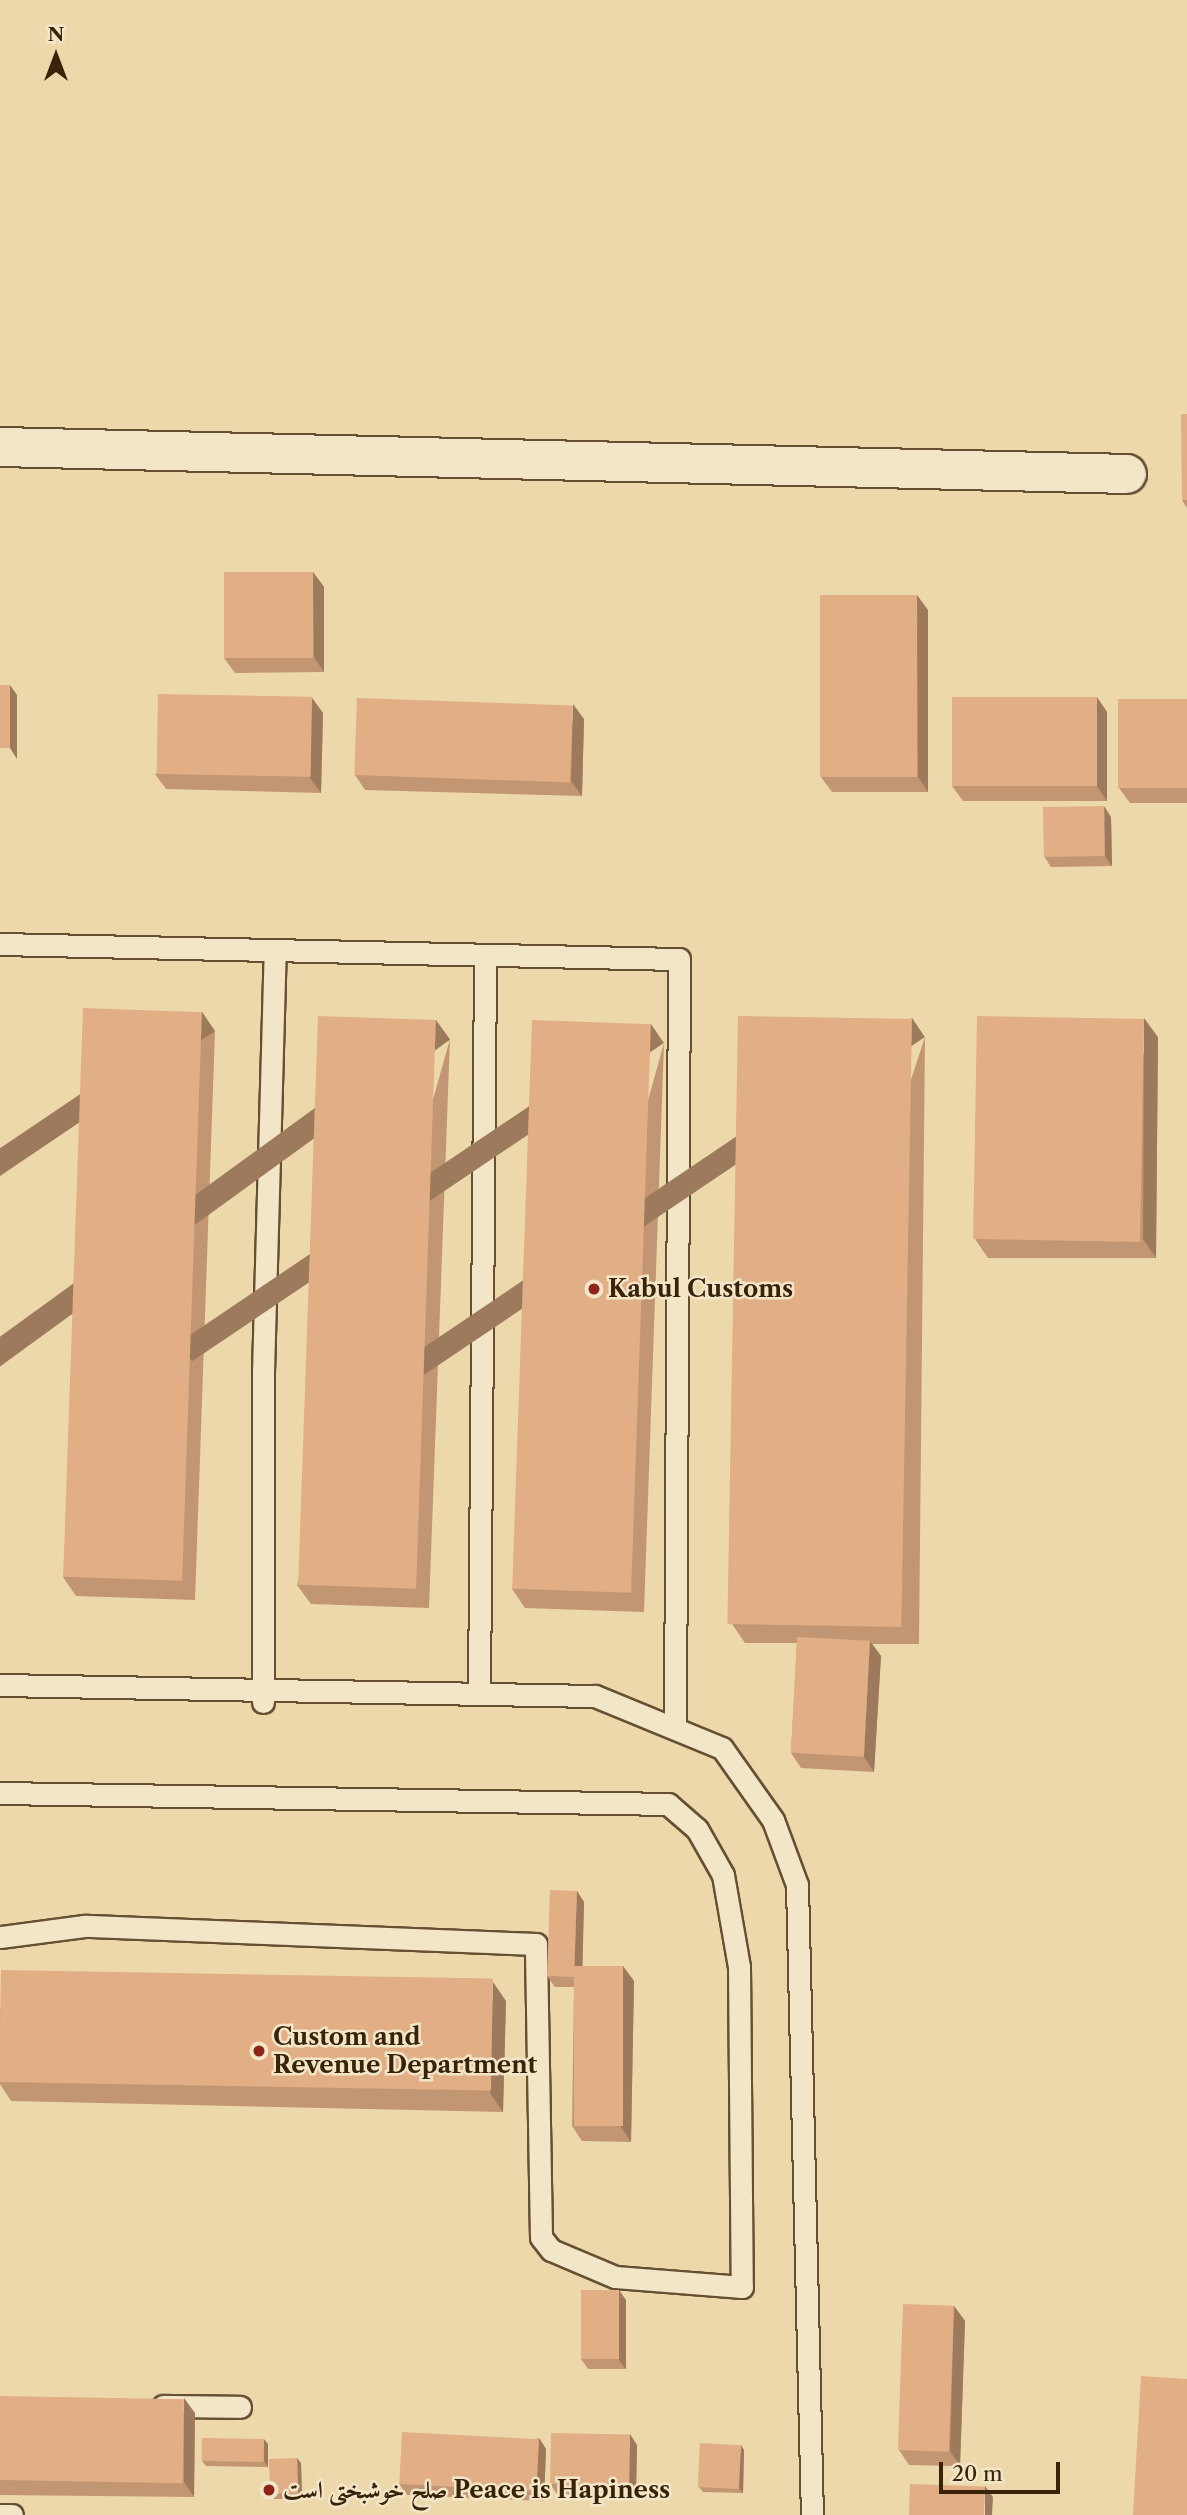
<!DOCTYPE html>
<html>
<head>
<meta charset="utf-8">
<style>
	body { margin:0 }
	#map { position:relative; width:1187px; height:2515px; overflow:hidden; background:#edd8ab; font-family:"Libre Caslon Text",Amiri,serif }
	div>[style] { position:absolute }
	.roads { filter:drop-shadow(2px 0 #655032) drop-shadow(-2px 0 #655032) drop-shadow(0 2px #655032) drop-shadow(0 -2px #655032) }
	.lane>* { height:21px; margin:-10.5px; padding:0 10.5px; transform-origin:10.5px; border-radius:10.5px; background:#f3e6c8 }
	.street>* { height:38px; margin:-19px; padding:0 19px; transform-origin:19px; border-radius:19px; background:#f3e6c8 }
	.wall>* { inset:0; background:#c29672; transform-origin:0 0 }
	.shaded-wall>* { inset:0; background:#9e7a5d; transform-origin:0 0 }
	.building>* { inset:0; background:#e1ae85; transform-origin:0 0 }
	.dots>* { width:19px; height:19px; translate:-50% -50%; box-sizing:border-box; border:4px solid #f3e6c8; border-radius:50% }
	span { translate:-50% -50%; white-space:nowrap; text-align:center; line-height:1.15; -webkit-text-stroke:5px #f3e6c8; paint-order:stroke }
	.poi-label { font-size:24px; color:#38230a; font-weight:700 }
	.left { translate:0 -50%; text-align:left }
	.north { position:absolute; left:21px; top:21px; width:70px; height:70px; -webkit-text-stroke:5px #f3e6c8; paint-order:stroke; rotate:0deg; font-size:19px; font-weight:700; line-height:28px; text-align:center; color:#38230a }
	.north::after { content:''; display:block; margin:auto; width:24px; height:32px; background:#38230a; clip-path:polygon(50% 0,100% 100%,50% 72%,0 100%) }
	.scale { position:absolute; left:939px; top:2462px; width:121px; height:32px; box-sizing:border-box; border:4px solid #38230a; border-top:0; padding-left:9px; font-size:21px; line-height:24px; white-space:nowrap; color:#38230a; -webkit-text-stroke:5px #f3e6c8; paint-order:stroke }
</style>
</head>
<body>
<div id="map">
	<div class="roads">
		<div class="lane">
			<div style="left:0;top:944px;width:679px;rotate:1.27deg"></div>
			<div style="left:679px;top:959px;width:769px;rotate:90.3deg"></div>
			<div style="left:0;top:1685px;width:595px;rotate:1.06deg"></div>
			<div style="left:595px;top:1696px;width:137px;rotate:22.3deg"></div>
			<div style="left:722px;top:1748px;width:88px;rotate:54.7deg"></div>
			<div style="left:773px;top:1820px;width:69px;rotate:69.7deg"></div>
			<div style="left:797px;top:1885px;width:630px;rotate:88.64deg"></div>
			<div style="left:479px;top:1694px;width:739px;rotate:-89.53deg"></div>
			<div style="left:263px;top:1702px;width:330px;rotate:-90deg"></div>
			<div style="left:263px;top:1372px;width:422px;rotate:-88.4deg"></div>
			<div style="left:0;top:1793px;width:668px;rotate:0.94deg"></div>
			<div style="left:668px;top:1804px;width:38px;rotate:41deg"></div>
			<div style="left:697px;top:1829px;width:53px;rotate:60.5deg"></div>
			<div style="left:723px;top:1875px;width:93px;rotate:80.1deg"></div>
			<div style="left:739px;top:1967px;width:320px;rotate:89.5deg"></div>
			<div style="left:742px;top:2287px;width:127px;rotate:-175.5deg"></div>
			<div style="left:615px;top:2277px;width:69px;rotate:-157.1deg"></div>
			<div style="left:551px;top:2250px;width:16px;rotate:-128deg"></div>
			<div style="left:541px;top:2237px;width:293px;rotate:-91deg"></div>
			<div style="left:536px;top:1944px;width:452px;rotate:-177.7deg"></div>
			<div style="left:84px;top:1926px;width:85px;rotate:172.5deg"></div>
			<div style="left:163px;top:2406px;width:77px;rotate:0.7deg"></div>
			<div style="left:0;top:2515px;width:12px"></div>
		</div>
		<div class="street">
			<div style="left:0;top:447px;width:1127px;rotate:1.37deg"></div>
		</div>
	</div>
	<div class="wall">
		<div style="clip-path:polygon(1187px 414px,1187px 508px,1182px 500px)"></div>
		<div style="clip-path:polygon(313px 572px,324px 587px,324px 672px,235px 673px,224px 658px)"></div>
		<div style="clip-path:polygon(928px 610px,928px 792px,832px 792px,821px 777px)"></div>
		<div style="left:0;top:685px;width:20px;height:74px;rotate:30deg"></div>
		<div style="clip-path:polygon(312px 698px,323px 713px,321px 793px,166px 789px,155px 774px)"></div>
		<div style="clip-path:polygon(1187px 699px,1187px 803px,1130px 803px,1119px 788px)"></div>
		<div style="clip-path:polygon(1107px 712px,1107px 801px,963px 801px,952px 786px)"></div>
		<div style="clip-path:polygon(584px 719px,582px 796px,365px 790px,355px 775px)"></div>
		<div style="clip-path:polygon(1111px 817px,1112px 866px,1051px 867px,1044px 856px)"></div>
		<div style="clip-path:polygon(202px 1012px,215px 1031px,195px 1600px,76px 1596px,63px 1577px)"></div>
		<div style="clip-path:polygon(925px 1037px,919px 1644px,872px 1644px,881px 1656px,874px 1772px,801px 1768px,791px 1753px,797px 1643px,745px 1643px,732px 1624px)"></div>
		<div style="clip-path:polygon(1158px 1037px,1156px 1258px,988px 1258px,975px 1239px)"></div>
		<div style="clip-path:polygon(450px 1039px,429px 1608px,311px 1604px,297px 1585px)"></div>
		<div style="clip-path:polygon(664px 1043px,644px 1612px,525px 1608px,512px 1589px)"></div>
		<div style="clip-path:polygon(577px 1891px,584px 1902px,582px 1966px,623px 1966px,634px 1981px,631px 2142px,582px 2141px,572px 2126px,574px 1987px,555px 1987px,547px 1976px)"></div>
		<div style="clip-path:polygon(506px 2001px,503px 2112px,11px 2101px,0 2084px,0 2009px)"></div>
		<div style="clip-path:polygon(626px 2300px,626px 2369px,588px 2369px,581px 2359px)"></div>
		<div style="clip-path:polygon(954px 2306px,965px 2321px,960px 2466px,909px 2465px,899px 2450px)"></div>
		<div style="clip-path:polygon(0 2396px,195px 2413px,194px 2497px,0 2495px)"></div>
		<div style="clip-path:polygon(539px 2438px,546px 2449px,544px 2501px,407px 2495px,399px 2484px)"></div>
		<div style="clip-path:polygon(268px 2444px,268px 2467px,206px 2466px,202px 2461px)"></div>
		<div style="clip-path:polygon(637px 2445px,636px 2495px,557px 2494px,550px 2484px)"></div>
		<div style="clip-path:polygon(744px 2450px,743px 2493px,703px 2492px,699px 2487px)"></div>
		<div style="clip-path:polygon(301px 2463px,302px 2499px,274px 2499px,270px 2494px)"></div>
	</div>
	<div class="shaded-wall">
		<div style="clip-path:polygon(313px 572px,324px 587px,324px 672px,314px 657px)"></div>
		<div style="clip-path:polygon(917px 595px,928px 610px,928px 792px,918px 777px)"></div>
		<div style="clip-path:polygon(10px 685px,17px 695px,17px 759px,10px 748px)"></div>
		<div style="clip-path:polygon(1097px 697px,1107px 712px,1107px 801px,1097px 786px)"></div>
		<div style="clip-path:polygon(312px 698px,323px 713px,321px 793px,310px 778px)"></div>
		<div style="clip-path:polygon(573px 704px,584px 719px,582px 796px,571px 781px)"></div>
		<div style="clip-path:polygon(1104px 806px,1111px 817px,1112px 866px,1105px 856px)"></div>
		<div style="left:202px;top:1012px;width:23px;height:569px;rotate:56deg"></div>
		<div style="left:912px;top:1018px;width:23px;height:607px;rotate:56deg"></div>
		<div style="clip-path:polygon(1144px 1018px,1158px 1037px,1156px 1258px,1143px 1239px)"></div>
		<div style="left:436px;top:1020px;width:24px;height:569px;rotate:54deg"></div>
		<div style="left:651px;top:1024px;width:23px;height:569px;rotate:56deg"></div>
		<div style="clip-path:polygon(870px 1641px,881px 1656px,874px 1772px,864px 1757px)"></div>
		<div style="clip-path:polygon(577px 1891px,584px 1902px,582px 1987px,574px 1977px)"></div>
		<div style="clip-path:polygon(623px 1966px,634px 1981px,631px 2142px,621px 2127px)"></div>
		<div style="clip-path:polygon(493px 1982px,506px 2001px,503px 2112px,490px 2093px)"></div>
		<div style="clip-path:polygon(619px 2290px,626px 2300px,626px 2369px,618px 2359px)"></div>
		<div style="clip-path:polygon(954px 2306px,965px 2321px,960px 2466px,950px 2451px)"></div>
		<div style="clip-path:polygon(184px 2398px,195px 2413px,194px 2497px,184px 2482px)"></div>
		<div style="clip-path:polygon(630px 2434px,637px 2445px,636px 2495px,629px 2485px)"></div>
		<div style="clip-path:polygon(539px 2438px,546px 2449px,544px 2501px,537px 2490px)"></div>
		<div style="clip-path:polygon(264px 2439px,268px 2444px,268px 2467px,264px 2461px)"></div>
		<div style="clip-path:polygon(741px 2445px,744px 2450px,743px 2493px,739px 2488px)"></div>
		<div style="clip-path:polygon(297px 2458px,301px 2463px,302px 2499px,298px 2493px)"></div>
		<div style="clip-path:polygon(985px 2486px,993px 2497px,992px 2515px,985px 2515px)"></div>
	</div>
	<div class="building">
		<div style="clip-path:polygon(1181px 414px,1187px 414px,1187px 500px,1182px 500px)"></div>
		<div style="left:224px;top:572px;width:89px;height:86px"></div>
		<div style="left:917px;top:595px;width:182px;height:97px;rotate:90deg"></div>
		<div style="left:0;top:685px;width:10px;height:63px"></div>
		<div style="left:158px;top:694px;width:154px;height:80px;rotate:1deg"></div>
		<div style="left:952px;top:697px;width:145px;height:89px"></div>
		<div style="left:357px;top:698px;width:216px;height:77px;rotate:2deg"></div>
		<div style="left:1118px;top:699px;width:69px;height:89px"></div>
		<div style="left:1104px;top:806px;width:50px;height:61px;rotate:89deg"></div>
		<div style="left:83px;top:1008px;width:119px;height:569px;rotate:2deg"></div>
		<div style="left:318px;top:1016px;width:118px;height:569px;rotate:2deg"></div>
		<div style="left:738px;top:1016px;width:174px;height:608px;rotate:1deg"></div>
		<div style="left:977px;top:1016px;width:167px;height:223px;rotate:1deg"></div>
		<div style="left:532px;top:1020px;width:119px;height:569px;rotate:2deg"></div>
		<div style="left:797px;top:1637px;width:73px;height:116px;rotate:3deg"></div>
		<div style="left:550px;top:1890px;width:27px;height:86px;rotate:2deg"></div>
		<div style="left:574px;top:1966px;width:49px;height:160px"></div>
		<div style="left:1px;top:1970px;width:492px;height:112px;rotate:1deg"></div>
		<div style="left:581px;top:2290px;width:38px;height:69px"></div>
		<div style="left:903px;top:2304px;width:51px;height:146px;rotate:2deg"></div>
		<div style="clip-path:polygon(1141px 2376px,1187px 2379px,1187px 2515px,1133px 2515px)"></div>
		<div style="left:0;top:2396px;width:184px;height:84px;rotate:1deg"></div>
		<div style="left:402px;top:2432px;width:137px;height:52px;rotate:3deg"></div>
		<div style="left:551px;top:2433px;width:79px;height:51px;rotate:1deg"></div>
		<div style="left:202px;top:2438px;width:62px;height:23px;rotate:1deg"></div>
		<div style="left:700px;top:2443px;width:41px;height:44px;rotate:3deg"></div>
		<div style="left:297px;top:2458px;width:35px;height:28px;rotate:88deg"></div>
		<div style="left:910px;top:2484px;width:75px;height:31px;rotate:2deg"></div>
	</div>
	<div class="dots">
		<div style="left:594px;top:1289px;background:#8f2418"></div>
		<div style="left:259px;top:2051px;background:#8f2418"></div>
		<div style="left:269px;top:2490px;background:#8f2418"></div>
	</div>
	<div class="poi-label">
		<span class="left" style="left:608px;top:1289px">Kabul Customs</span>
		<span class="left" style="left:273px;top:2051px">Custom and<br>Revenue Department</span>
		<span class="left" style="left:283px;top:2490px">صلح خوشبختی است Peace is Hapiness</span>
	</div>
	<div class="north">N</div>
	<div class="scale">20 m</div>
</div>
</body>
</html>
